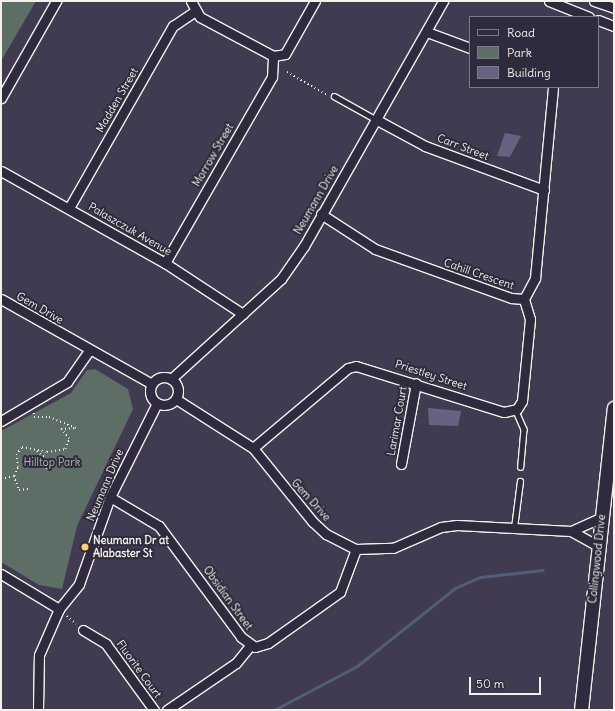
<!DOCTYPE html>
<html>
<head>
<meta charset="utf-8">
<style>
	body { margin:0 }
	#map { position:relative; width:615px; height:711px; overflow:hidden; background:#403b51; font-family:Delius,sans-serif }
	div>[style] { position:absolute }
	.green>* { inset:0; background:#5d6e66 }
	.stream>* { height:3px; margin:-1.5px; padding:0 1.5px; transform-origin:1.5px; border-radius:1.5px; background:#4e5f78 }
	.building>* { inset:0; background:#666281 }
	.path>* { height:1.5px; margin-top:-0.75px; transform-origin:0; background:repeating-linear-gradient(90deg,#f4f1e8 0 1px,transparent 0 4px) }
	.roads { filter:drop-shadow(1px 0 #f4f1e8) drop-shadow(-1px 0 #f4f1e8) drop-shadow(0 1px #f4f1e8) drop-shadow(0 -1px #f4f1e8) }
	.service>* { height:4.5px; margin:-2.25px; padding:0 2.25px; transform-origin:2.25px; border-radius:2.25px; background:#2f2a3d }
	.minor>* { height:9px; margin:-4.5px; padding:0 4.5px; transform-origin:4.5px; border-radius:4.5px; background:#2f2a3d }
	.minor>.ring { margin:-4.5px; padding:0; box-sizing:content-box; background:none; border:9px solid #2f2a3d; border-radius:50% }
	.secondary>* { height:13px; margin:-6.5px; padding:0 6.5px; transform-origin:6.5px; border-radius:6.5px; background:#2f2a3d }
	.dots>* { width:11px; height:11px; translate:-50% -50%; box-sizing:border-box; border:2px solid #2f2a3d; border-radius:50% }
	span { translate:-50% -50%; white-space:nowrap; text-align:center; line-height:1.15; -webkit-text-stroke:4px #2f2a3d; paint-order:stroke }
	.street-label { font-size:11px; color:#f4f1e8 }
	.park-label { font-size:11px; color:#b0b6ae }
	.poi-label { font-size:11px; color:#f4f1e8; font-weight:700 }
	.left { translate:0 -50%; text-align:left }
	.frame { position:absolute; inset:0; border:2px solid #f4f1e8; pointer-events:none }
	.legend { position:absolute; left:469px; top:16px; width:130px; height:72px; box-sizing:border-box; background:#2f2a3d; border:1px solid #7e7a81; margin:0; padding:5px 7px; list-style:none; font-size:12px; color:#f4f1e8 }
	.legend li { display:flex; align-items:center; gap:8px; height:20px }
	.legend b { width:20px; border:1px solid #7e7a81 }
	.scale { position:absolute; left:469px; top:677px; width:72px; height:18px; box-sizing:border-box; border:2px solid #f4f1e8; border-top:0; padding-left:5px; font-size:12px; line-height:14px; white-space:nowrap; color:#f4f1e8; -webkit-text-stroke:3px #2f2a3d; paint-order:stroke }
</style>
</head>
<body>
<div id="map">
	<div class="green">
		<div style="clip-path:polygon(1px 1px,36px 1px,1px 61px)"></div>
		<div style="clip-path:polygon(95px 369px,128px 389px,133px 409px,77px 526px,62px 589px,39px 585px,1px 562px,1px 431px,71px 393px,87px 370px)"></div>
	</div>
	<div class="stream">
		<div style="left:274px;top:710px;width:94px;rotate:-27.9deg"></div>
		<div style="left:357px;top:666px;width:125px;rotate:-38.5deg"></div>
		<div style="left:455px;top:588px;width:27px;rotate:-24deg"></div>
		<div style="left:480px;top:577px;width:63px;rotate:-6.3deg"></div>
	</div>
	<div class="building">
		<div style="clip-path:polygon(505px 133px,521px 136px,510px 157px,497px 156px)"></div>
		<div style="clip-path:polygon(428px 408px,461px 411px,458px 426px,429px 425px)"></div>
	</div>
	<div class="path">
		<div style="left:170px;top:1px;width:2px"></div>
		<div style="left:287px;top:72px;width:46px;rotate:29.9deg"></div>
		<div style="left:34px;top:413px;width:4px;rotate:90deg"></div>
		<div style="left:34px;top:417px;width:15px"></div>
		<div style="left:49px;top:417px;width:29px;rotate:22deg"></div>
		<div style="left:37px;top:451px;width:14px;rotate:39deg"></div>
		<div style="left:48px;top:460px;width:10px;rotate:96deg"></div>
		<div style="left:14px;top:476px;width:15px;rotate:70deg"></div>
		<div style="left:19px;top:490px;width:9px;rotate:-6deg"></div>
		<div style="left:1px;top:479px;width:13px;rotate:-13deg"></div>
		<div style="left:14px;top:476px;width:10px;rotate:-66deg"></div>
		<div style="left:18px;top:467px;width:12px;rotate:-99deg"></div>
		<div style="left:16px;top:455px;width:10px;rotate:-53deg"></div>
		<div style="left:22px;top:447px;width:25px;rotate:11deg"></div>
		<div style="left:47px;top:452px;width:18px;rotate:-9deg"></div>
		<div style="left:65px;top:449px;width:11px;rotate:-68deg"></div>
		<div style="left:69px;top:439px;width:13px;rotate:-129deg"></div>
		<div style="left:61px;top:429px;width:15px;rotate:-4deg"></div>
		<div style="left:67px;top:616px;width:12px;rotate:42deg"></div>
	</div>
	<div class="roads">
		<div class="service">
			<div style="left:334px;top:96px;width:49px;rotate:29.2deg"></div>
			<div style="left:515px;top:409px;width:22px;rotate:66deg"></div>
			<div style="left:524px;top:429px;width:38px;rotate:95deg"></div>
			<div style="left:514px;top:528px;width:47px;rotate:-82.7deg"></div>
		</div>
		<div class="minor">
			<div style="left:191px;top:1px;width:18px;rotate:61deg"></div>
			<div style="left:200px;top:17px;width:83px;rotate:28.1deg"></div>
			<div style="left:273px;top:56px;width:12px;rotate:-9deg"></div>
			<div style="left:285px;top:54px;width:61px;rotate:-60.5deg"></div>
			<div style="left:549px;top:1px;width:43px;rotate:21.8deg"></div>
			<div style="left:594px;top:1px;width:21px;rotate:19deg"></div>
			<div style="left:598px;top:20px;width:17px;rotate:21deg"></div>
			<div style="left:427px;top:32px;width:46px;rotate:20.4deg"></div>
			<div style="left:1px;top:98px;width:112px;rotate:-60.4deg"></div>
			<div style="left:377px;top:120px;width:55px;rotate:28.4deg"></div>
			<div style="left:425px;top:146px;width:127px;rotate:20.3deg"></div>
			<div style="left:1px;top:171px;width:188px;rotate:29.3deg"></div>
			<div style="left:165px;top:263px;width:93px;rotate:33.2deg"></div>
			<div style="left:69px;top:208px;width:210px;rotate:-60.3deg"></div>
			<div style="left:173px;top:26px;width:25px;rotate:-34deg"></div>
			<div style="left:321px;top:214px;width:64px;rotate:32.9deg"></div>
			<div style="left:375px;top:249px;width:145px;rotate:19.8deg"></div>
			<div style="left:511px;top:298px;width:13px;rotate:4deg"></div>
			<div style="left:524px;top:299px;width:24px;rotate:-62deg"></div>
			<div style="left:535px;top:278px;width:192px;rotate:-84.6deg"></div>
			<div style="left:165px;top:263px;width:215px;rotate:-60.1deg"></div>
			<div style="left:272px;top:77px;width:21px;rotate:-87deg"></div>
			<div style="left:1px;top:299px;width:173px;rotate:29.4deg"></div>
			<div class="ring" style="left:150px;top:377px;width:19px;height:19px"></div>
			<div style="left:171px;top:379px;width:149px;rotate:-42.3deg"></div>
			<div style="left:281px;top:279px;width:40px;rotate:-55.1deg"></div>
			<div style="left:304px;top:246px;width:282px;rotate:-60.4deg"></div>
			<div style="left:176px;top:399px;width:91px;rotate:32.5deg"></div>
			<div style="left:253px;top:448px;width:95px;rotate:51deg"></div>
			<div style="left:313px;top:522px;width:18px;rotate:43deg"></div>
			<div style="left:326px;top:534px;width:34px;rotate:27deg"></div>
			<div style="left:356px;top:549px;width:37px;rotate:-2deg"></div>
			<div style="left:393px;top:548px;width:52px;rotate:-23.6deg"></div>
			<div style="left:441px;top:527px;width:16px;rotate:-7deg"></div>
			<div style="left:457px;top:525px;width:114px;rotate:3deg"></div>
			<div style="left:571px;top:531px;width:34px;rotate:-24deg"></div>
			<div style="left:1px;top:421px;width:77px;rotate:-30.6deg"></div>
			<div style="left:67px;top:382px;width:39px;rotate:-55deg"></div>
			<div style="left:253px;top:448px;width:124px;rotate:-40.1deg"></div>
			<div style="left:348px;top:368px;width:8px;rotate:-14deg"></div>
			<div style="left:356px;top:366px;width:155px;rotate:17.3deg"></div>
			<div style="left:504px;top:412px;width:13px;rotate:-13deg"></div>
			<div style="left:517px;top:409px;width:9px;rotate:-58deg"></div>
			<div style="left:522px;top:401px;width:82px;rotate:-84.4deg"></div>
			<div style="left:530px;top:319px;width:21px;rotate:-107deg"></div>
			<div style="left:401px;top:464px;width:82px;rotate:-79.5deg"></div>
			<div style="left:110px;top:497px;width:57px;rotate:30.6deg"></div>
			<div style="left:159px;top:526px;width:138px;rotate:53.5deg"></div>
			<div style="left:241px;top:637px;width:17px;rotate:36deg"></div>
			<div style="left:255px;top:647px;width:14px;rotate:-17deg"></div>
			<div style="left:268px;top:643px;width:88px;rotate:-35.3deg"></div>
			<div style="left:340px;top:592px;width:46px;rotate:-69.6deg"></div>
			<div style="left:571px;top:531px;width:31px;rotate:29deg"></div>
			<div style="left:1px;top:574px;width:68px;rotate:31.1deg"></div>
			<div style="left:83px;top:630px;width:27px;rotate:31deg"></div>
			<div style="left:106px;top:644px;width:82px;rotate:54deg"></div>
			<div style="left:38px;top:710px;width:55px;rotate:-89deg"></div>
			<div style="left:39px;top:655px;width:50px;rotate:-66.5deg"></div>
			<div style="left:59px;top:609px;width:32px;rotate:-51deg"></div>
			<div style="left:79px;top:584px;width:92px;rotate:-70.4deg"></div>
			<div style="left:110px;top:497px;width:105px;rotate:-63.4deg"></div>
			<div style="left:167px;top:710px;width:83px;rotate:-34.3deg"></div>
			<div style="left:236px;top:663px;width:22px;rotate:-51deg"></div>
		</div>
		<div class="secondary">
			<div style="left:581px;top:710px;width:304px;rotate:-83.8deg"></div>
		</div>
	</div>
	<div class="dots">
		<div style="left:85px;top:547px;background:#ffd166"></div>
	</div>
	<div class="street-label">
		<span style="left:117px;top:100px;rotate:-60deg">Madden Street</span>
		<span style="left:463px;top:147px;rotate:21deg">Carr Street</span>
		<span style="left:213px;top:155px;rotate:-60deg">Morrow Street</span>
		<span style="left:316px;top:200px;rotate:-60deg">Neumann Drive</span>
		<span style="left:130px;top:229px;rotate:30deg">Palaszczuk Avenue</span>
		<span style="left:479px;top:274px;rotate:19deg">Cahill Crescent</span>
		<span style="left:40px;top:308px;rotate:30deg">Gem Drive</span>
		<span style="left:431px;top:375px;rotate:18deg">Priestley Street</span>
		<span style="left:397px;top:421px;rotate:-80deg">Larimar Court</span>
		<span style="left:105px;top:485px;rotate:-67deg">Neumann Drive</span>
		<span style="left:311px;top:500px;rotate:48deg">Gem Drive</span>
		<span style="left:597px;top:559px;rotate:-84deg">Collingwood Drive</span>
		<span style="left:228px;top:598px;rotate:54deg">Obsidian Street</span>
		<span style="left:139px;top:669px;rotate:54deg">Fluorite Court</span>
	</div>
	<div class="park-label">
		<span style="left:52px;top:462px">Hilltop Park</span>
	</div>
	<div class="poi-label">
		<span class="left" style="left:93px;top:547px">Neumann Dr at<br>Alabaster St</span>
	</div>
	<div class="frame"></div>
	<ul class="legend">
	<li><b style="height:5px;background:#2f2a3d"></b>Road</li>
	<li><b style="height:11px;background:#5d6e66"></b>Park</li>
	<li><b style="height:11px;background:#666281"></b>Building</li>
	</ul>
	<div class="scale">50 m</div>
</div>
</body>
</html>
